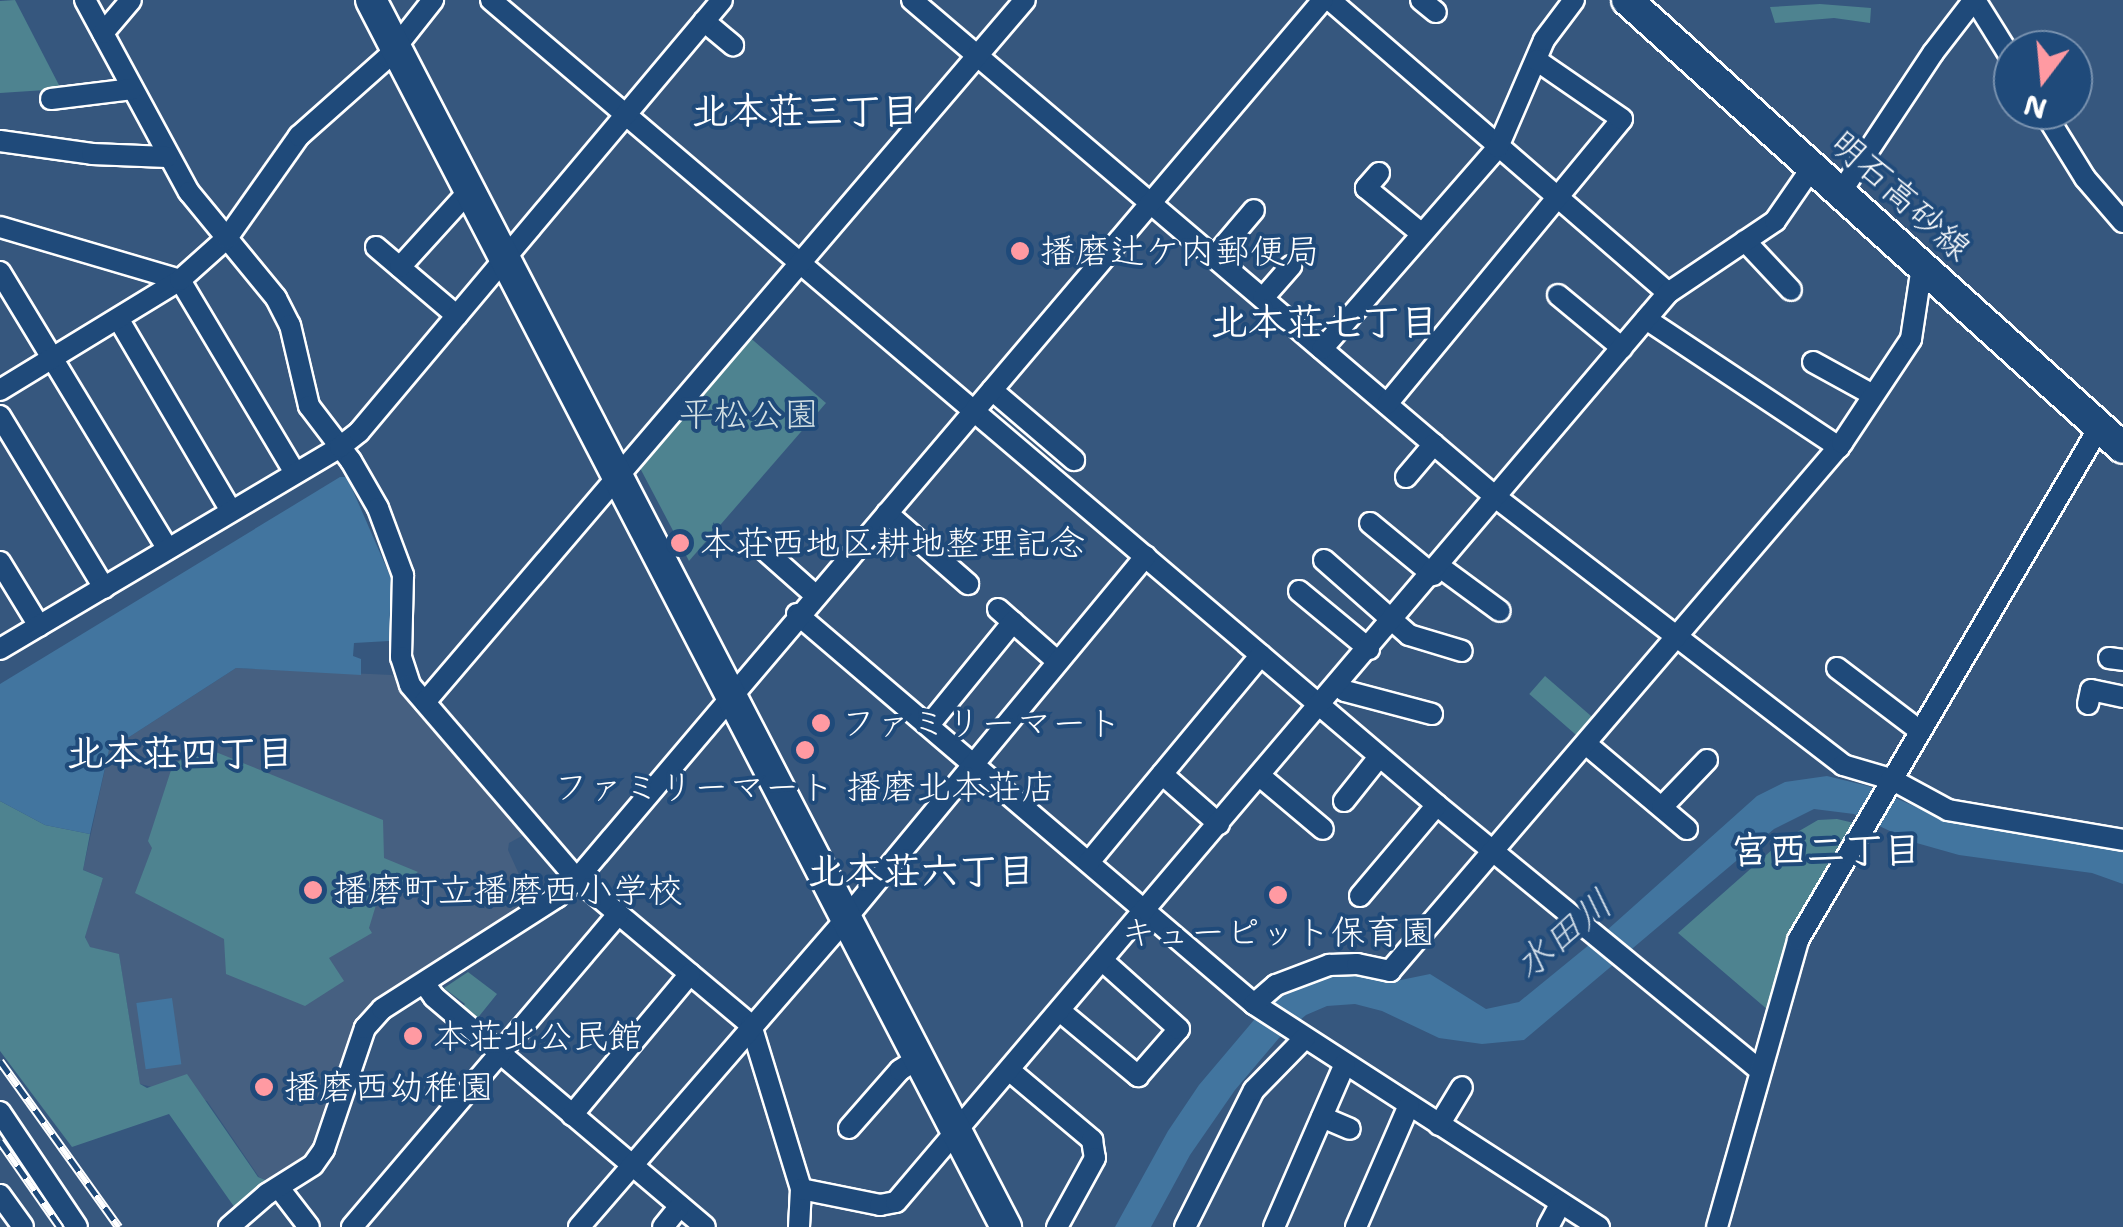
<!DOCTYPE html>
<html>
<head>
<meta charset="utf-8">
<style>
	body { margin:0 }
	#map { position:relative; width:2123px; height:1227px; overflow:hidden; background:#36577e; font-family:"Shantell Sans","Klee One",sans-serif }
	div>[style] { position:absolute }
	.built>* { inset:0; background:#466081 }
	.green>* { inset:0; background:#4e8390; transform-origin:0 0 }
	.water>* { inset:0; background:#42759f; transform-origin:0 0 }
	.roads { filter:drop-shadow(2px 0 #fff) drop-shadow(-2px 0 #fff) drop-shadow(0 2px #fff) drop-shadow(0 -2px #fff) }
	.street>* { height:20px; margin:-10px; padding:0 10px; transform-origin:10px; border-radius:10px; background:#1f4a7a }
	.secondary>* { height:30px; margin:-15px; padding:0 15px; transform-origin:15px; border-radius:15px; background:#1f4a7a }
	.rail>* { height:9px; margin-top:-4.5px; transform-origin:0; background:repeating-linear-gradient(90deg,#1f4a7a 0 15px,#fff 0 30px); box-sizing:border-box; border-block:2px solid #fff }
	.dots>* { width:28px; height:28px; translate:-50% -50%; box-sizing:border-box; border:5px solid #1f4a7a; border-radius:50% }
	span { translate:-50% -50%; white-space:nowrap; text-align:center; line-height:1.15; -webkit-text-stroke:8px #1f4a7a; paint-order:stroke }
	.street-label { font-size:35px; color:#fff }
	.poi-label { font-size:35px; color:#fff }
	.left { translate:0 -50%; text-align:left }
	.park-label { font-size:35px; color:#d3e0e3 }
	.neighbourhood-label { font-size:38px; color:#fff; font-weight:700 }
	.water-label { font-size:38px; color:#d0dce7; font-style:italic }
	.north { position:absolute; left:1993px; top:30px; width:100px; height:100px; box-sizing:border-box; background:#1f4a7a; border:2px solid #7992af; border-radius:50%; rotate:196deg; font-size:28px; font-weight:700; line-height:40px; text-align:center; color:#fff }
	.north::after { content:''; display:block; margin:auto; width:35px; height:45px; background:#ff9aa2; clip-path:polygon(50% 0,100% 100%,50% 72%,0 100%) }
</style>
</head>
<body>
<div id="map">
	<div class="built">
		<div style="clip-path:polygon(236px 668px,392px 675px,529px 832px,509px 843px,508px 850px,532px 903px,363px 1011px,347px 1042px,314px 1146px,291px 1172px,268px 1181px,259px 1177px,207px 1101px,140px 1084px,119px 955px,89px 947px,85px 936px,103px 878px,83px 870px,109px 750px)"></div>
	</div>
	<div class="green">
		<div style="clip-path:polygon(15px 0,61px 89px,0 93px,0 1px)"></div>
		<div style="clip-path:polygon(1820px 4px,1871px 8px,1870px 23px,1834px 18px,1775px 23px,1770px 7px)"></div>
		<div style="clip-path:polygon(747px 335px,826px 403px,689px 561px,640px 468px)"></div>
		<div style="left:1545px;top:676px;width:69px;height:24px;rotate:41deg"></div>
		<div style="clip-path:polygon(206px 748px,383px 820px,384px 858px,418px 872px,376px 905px,369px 928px,372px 933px,329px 958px,344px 981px,305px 1006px,226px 974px,224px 939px,135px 893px,152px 848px,148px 841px,173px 764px)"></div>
		<div style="clip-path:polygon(0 801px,45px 825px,90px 834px,83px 870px,103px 878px,85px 937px,90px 947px,119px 954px,140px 1084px,147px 1088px,187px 1074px,258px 1177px,268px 1181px,235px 1208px,169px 1114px,72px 1147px,0 1051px)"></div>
		<div style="clip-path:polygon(1837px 819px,1854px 823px,1851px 833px,1794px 923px,1768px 1010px,1678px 933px,1782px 841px,1818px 820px)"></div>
		<div style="clip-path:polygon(468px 972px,497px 994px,476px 1020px,460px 1010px,465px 1004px,444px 988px)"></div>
	</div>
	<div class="water">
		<div style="clip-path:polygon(340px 477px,347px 477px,391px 578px,389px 641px,354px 643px,353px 656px,361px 659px,361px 675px,236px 668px,109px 750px,90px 834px,45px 825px,0 801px,0 684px)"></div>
		<div style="clip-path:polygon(1827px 776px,1868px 786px,1946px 820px,2123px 847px,2123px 884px,2092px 873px,1959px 855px,1913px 842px,1854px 814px,1814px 809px,1774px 829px,1524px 1040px,1482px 1044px,1439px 1038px,1382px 1011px,1355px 1004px,1327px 1006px,1306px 1015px,1279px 1038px,1235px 1090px,1190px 1155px,1151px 1227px,1115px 1227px,1168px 1131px,1199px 1085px,1254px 1020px,1285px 992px,1314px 976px,1349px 972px,1396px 981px,1430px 974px,1486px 1009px,1519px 1002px,1606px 931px,1757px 796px,1785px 782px)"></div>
		<div style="left:172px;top:998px;width:67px;height:36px;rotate:82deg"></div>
	</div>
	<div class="roads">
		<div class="street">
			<div style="left:85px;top:0;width:218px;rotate:61.6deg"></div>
			<div style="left:189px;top:192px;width:137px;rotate:50.6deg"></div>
			<div style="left:276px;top:298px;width:30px;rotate:63deg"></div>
			<div style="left:290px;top:325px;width:83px;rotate:76.8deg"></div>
			<div style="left:309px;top:406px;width:69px;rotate:52.6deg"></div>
			<div style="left:351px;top:461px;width:54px;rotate:60.1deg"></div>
			<div style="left:378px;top:508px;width:72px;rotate:69.5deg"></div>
			<div style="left:403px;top:575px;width:82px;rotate:91.4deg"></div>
			<div style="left:401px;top:657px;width:29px;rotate:72deg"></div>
			<div style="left:410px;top:685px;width:256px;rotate:49.3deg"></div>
			<div style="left:577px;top:879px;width:227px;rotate:40deg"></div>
			<div style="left:751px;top:1025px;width:171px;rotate:73deg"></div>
			<div style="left:801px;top:1189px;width:38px;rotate:93deg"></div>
			<div style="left:491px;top:0;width:1242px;rotate:40.4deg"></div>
			<div style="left:1437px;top:805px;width:418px;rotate:39.4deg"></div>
			<div style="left:912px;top:0;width:770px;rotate:40.42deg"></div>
			<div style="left:1498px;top:499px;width:436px;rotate:37.6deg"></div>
			<div style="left:1843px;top:765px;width:50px;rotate:16.3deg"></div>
			<div style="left:1891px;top:779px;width:65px;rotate:28.5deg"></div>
			<div style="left:1948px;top:810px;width:178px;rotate:9.7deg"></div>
			<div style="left:1330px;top:0;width:447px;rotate:40.9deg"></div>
			<div style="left:1421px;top:0;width:19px;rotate:39deg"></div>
			<div style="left:1975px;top:0;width:72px;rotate:58.1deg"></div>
			<div style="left:704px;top:21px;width:38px;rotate:40deg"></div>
			<div style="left:103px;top:33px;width:43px;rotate:-49.7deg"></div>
			<div style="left:51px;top:99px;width:82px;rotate:-7deg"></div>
			<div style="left:2043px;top:110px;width:80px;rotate:58.3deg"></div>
			<div style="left:2085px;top:178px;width:58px;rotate:49.2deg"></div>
			<div style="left:0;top:141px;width:93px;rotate:8deg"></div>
			<div style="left:92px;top:154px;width:75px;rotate:2.3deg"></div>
			<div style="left:1379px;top:173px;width:20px;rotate:131deg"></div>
			<div style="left:1366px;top:188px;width:72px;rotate:39.4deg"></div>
			<div style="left:1841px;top:192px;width:167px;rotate:-56.5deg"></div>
			<div style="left:1933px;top:53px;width:67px;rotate:-52.3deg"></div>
			<div style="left:0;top:227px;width:188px;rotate:16.4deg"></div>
			<div style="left:180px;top:280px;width:222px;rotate:59.2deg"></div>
			<div style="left:1745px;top:241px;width:67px;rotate:46.8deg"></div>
			<div style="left:376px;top:247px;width:106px;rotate:40.4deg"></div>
			<div style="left:1215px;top:256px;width:60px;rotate:-49.7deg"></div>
			<div style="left:400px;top:267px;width:105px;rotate:-47.7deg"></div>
			<div style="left:0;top:272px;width:323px;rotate:58.8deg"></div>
			<div style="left:1558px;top:295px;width:83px;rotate:39.6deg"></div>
			<div style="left:1263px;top:298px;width:43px;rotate:-48.8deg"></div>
			<div style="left:1646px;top:319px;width:232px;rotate:33.6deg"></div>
			<div style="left:119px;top:320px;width:221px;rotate:59.6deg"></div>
			<div style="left:1322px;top:349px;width:268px;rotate:-48.9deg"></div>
			<div style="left:1498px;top:147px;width:116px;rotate:-66.7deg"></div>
			<div style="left:1544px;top:40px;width:50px;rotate:-53.1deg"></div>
			<div style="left:1813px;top:362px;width:68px;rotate:28.8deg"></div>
			<div style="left:0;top:390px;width:211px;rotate:-31.4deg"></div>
			<div style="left:180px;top:280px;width:63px;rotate:-41.8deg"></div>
			<div style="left:227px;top:238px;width:125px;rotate:-54.8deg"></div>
			<div style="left:299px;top:136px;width:119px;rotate:-41.6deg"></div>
			<div style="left:388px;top:57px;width:73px;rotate:-51.7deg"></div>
			<div style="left:992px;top:390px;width:108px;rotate:40.5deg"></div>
			<div style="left:1387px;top:404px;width:369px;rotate:-50.5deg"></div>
			<div style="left:1622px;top:119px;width:104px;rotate:-145.5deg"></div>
			<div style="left:0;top:416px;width:201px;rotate:58.8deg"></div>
			<div style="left:1406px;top:477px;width:43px;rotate:-49.7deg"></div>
			<div style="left:887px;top:513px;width:108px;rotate:41.2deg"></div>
			<div style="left:1370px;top:523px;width:82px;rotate:39.5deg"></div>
			<div style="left:752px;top:539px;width:83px;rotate:41.6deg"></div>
			<div style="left:1324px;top:560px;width:113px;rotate:41.4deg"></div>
			<div style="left:1409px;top:635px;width:55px;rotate:16.8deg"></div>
			<div style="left:0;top:562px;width:75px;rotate:58.6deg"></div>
			<div style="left:1440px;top:567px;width:74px;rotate:36.3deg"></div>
			<div style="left:1299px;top:591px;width:91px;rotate:39.6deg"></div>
			<div style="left:998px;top:609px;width:79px;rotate:41.4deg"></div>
			<div style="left:797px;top:614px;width:601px;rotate:40.48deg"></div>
			<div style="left:1254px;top:1004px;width:411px;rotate:32.9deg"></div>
			<div style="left:0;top:649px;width:395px;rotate:-30.7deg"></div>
			<div style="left:340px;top:447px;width:24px;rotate:-38deg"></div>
			<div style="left:359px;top:432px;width:564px;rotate:-49.96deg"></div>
			<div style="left:2109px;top:658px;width:14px;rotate:8deg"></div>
			<div style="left:1837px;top:668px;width:104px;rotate:37.2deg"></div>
			<div style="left:1337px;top:685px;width:10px;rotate:37deg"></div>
			<div style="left:1345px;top:691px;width:90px;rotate:14.8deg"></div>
			<div style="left:425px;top:702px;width:923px;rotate:-49.48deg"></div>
			<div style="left:2088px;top:704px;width:14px;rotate:-78deg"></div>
			<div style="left:2091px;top:690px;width:33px;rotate:12deg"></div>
			<div style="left:929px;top:725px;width:133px;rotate:-50.8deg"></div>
			<div style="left:1586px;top:744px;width:132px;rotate:40.1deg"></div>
			<div style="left:1162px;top:774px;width:76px;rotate:41.3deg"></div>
			<div style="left:1260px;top:776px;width:82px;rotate:40.1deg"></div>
			<div style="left:1344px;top:801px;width:56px;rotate:-51.5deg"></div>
			<div style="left:1662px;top:807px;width:65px;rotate:-46.2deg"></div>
			<div style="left:1089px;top:862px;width:269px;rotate:-50.3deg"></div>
			<div style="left:1360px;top:896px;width:119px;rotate:-49.8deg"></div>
			<div style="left:424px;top:983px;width:17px;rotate:54deg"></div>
			<div style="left:434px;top:997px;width:355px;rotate:40.3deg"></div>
			<div style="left:1254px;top:1004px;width:29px;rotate:-41deg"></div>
			<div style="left:1276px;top:985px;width:57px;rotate:-20.7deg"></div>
			<div style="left:1329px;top:965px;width:28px;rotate:-2deg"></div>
			<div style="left:1357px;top:964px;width:34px;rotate:12deg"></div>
			<div style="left:1390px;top:971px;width:695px;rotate:-49.43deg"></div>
			<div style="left:1842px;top:443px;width:125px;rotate:-56.4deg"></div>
			<div style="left:1911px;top:339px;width:74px;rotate:-81.4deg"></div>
			<div style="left:1060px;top:1011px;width:102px;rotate:39.8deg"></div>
			<div style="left:1138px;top:1076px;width:62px;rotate:-48.9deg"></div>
			<div style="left:1179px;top:1029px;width:102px;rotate:-138.2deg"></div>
			<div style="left:1009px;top:1070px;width:109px;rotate:40.1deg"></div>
			<div style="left:1092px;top:1140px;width:18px;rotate:81deg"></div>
			<div style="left:1095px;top:1158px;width:79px;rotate:118.8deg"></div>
			<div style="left:0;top:1112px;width:138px;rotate:56.2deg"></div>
			<div style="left:572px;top:1115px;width:184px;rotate:-50.1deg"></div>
			<div style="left:1322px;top:1117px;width:30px;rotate:23deg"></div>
			<div style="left:1439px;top:1125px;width:44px;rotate:-58.8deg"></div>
			<div style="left:849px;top:1128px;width:77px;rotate:-48.7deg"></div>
			<div style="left:900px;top:1070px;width:22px;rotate:-32deg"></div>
			<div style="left:279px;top:1188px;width:49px;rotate:52.4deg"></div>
			<div style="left:801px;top:1189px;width:81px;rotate:11.4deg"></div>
			<div style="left:880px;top:1205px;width:16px;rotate:-11deg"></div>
			<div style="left:896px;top:1202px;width:1193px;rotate:-49.66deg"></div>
			<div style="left:1668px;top:293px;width:129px;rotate:-33.9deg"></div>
			<div style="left:1775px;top:221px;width:67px;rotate:-55.4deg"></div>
			<div style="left:0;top:1195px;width:39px;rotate:54deg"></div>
			<div style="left:229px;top:1227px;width:50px;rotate:-41deg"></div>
			<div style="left:267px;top:1194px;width:54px;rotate:-32.2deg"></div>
			<div style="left:313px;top:1165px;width:19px;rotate:-55deg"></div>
			<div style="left:324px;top:1149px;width:128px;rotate:-71.3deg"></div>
			<div style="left:365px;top:1028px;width:25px;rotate:-48deg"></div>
			<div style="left:382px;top:1009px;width:208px;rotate:-32.6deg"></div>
			<div style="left:557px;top:897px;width:27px;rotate:-42deg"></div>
			<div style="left:577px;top:879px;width:1153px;rotate:-49.68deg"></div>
			<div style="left:352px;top:1227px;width:411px;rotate:-49.6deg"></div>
			<div style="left:579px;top:1227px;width:411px;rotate:-49.1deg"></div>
			<div style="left:848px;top:916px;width:467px;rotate:-50.4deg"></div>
			<div style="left:663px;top:1227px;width:27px;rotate:-51deg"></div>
			<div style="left:1185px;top:1227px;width:153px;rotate:-63.3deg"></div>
			<div style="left:1254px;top:1090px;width:73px;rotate:-45.6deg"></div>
			<div style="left:1274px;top:1227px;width:178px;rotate:-66.5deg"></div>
			<div style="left:1356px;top:1227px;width:133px;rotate:-66.5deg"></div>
			<div style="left:1548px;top:1227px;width:27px;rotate:-62deg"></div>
			<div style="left:1717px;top:1227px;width:298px;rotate:-74.2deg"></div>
			<div style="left:1798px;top:940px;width:596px;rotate:-59.56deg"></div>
		</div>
		<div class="secondary">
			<div style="left:371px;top:0;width:1382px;rotate:62.64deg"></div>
			<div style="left:1627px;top:0;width:668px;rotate:42.09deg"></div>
		</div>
	</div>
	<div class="rail">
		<div style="left:0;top:1061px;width:204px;rotate:54.4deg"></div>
		<div style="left:0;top:1141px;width:105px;rotate:55.1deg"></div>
	</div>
	<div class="dots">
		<div style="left:1020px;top:251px;background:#ff9aa2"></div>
		<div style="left:680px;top:543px;background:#ff9aa2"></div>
		<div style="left:821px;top:723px;background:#ff9aa2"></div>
		<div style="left:805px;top:750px;background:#ff9aa2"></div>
		<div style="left:313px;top:890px;background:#ff9aa2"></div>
		<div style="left:1278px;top:895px;background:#ff9aa2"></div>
		<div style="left:413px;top:1036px;background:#ff9aa2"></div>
		<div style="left:264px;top:1087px;background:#ff9aa2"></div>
	</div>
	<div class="street-label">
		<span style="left:1901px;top:195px;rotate:42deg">明石高砂線</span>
	</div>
	<div class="poi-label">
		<span class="left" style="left:1040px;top:251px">播磨辻ケ内郵便局</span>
		<span class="left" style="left:700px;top:543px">本荘西地区耕地整理記念</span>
		<span class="left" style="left:841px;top:723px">ファミリーマート</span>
		<span style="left:805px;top:787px">ファミリーマート 播磨北本荘店</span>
		<span class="left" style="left:333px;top:890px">播磨町立播磨西小学校</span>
		<span style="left:1278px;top:932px">キューピット保育園</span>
		<span class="left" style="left:433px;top:1036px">本荘北公民館</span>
		<span class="left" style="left:284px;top:1087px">播磨西幼稚園</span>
	</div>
	<div class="park-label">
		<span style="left:749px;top:414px">平松公園</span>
	</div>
	<div class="neighbourhood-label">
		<span style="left:805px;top:111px">北本荘三丁目</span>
		<span style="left:1324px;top:322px">北本荘七丁目</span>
		<span style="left:180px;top:753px">北本荘四丁目</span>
		<span style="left:1826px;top:850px">宮西二丁目</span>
		<span style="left:921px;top:871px">北本荘六丁目</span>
	</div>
	<div class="water-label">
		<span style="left:1563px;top:934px;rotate:-40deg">水田川</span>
	</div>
	<div class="north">N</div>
</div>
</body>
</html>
